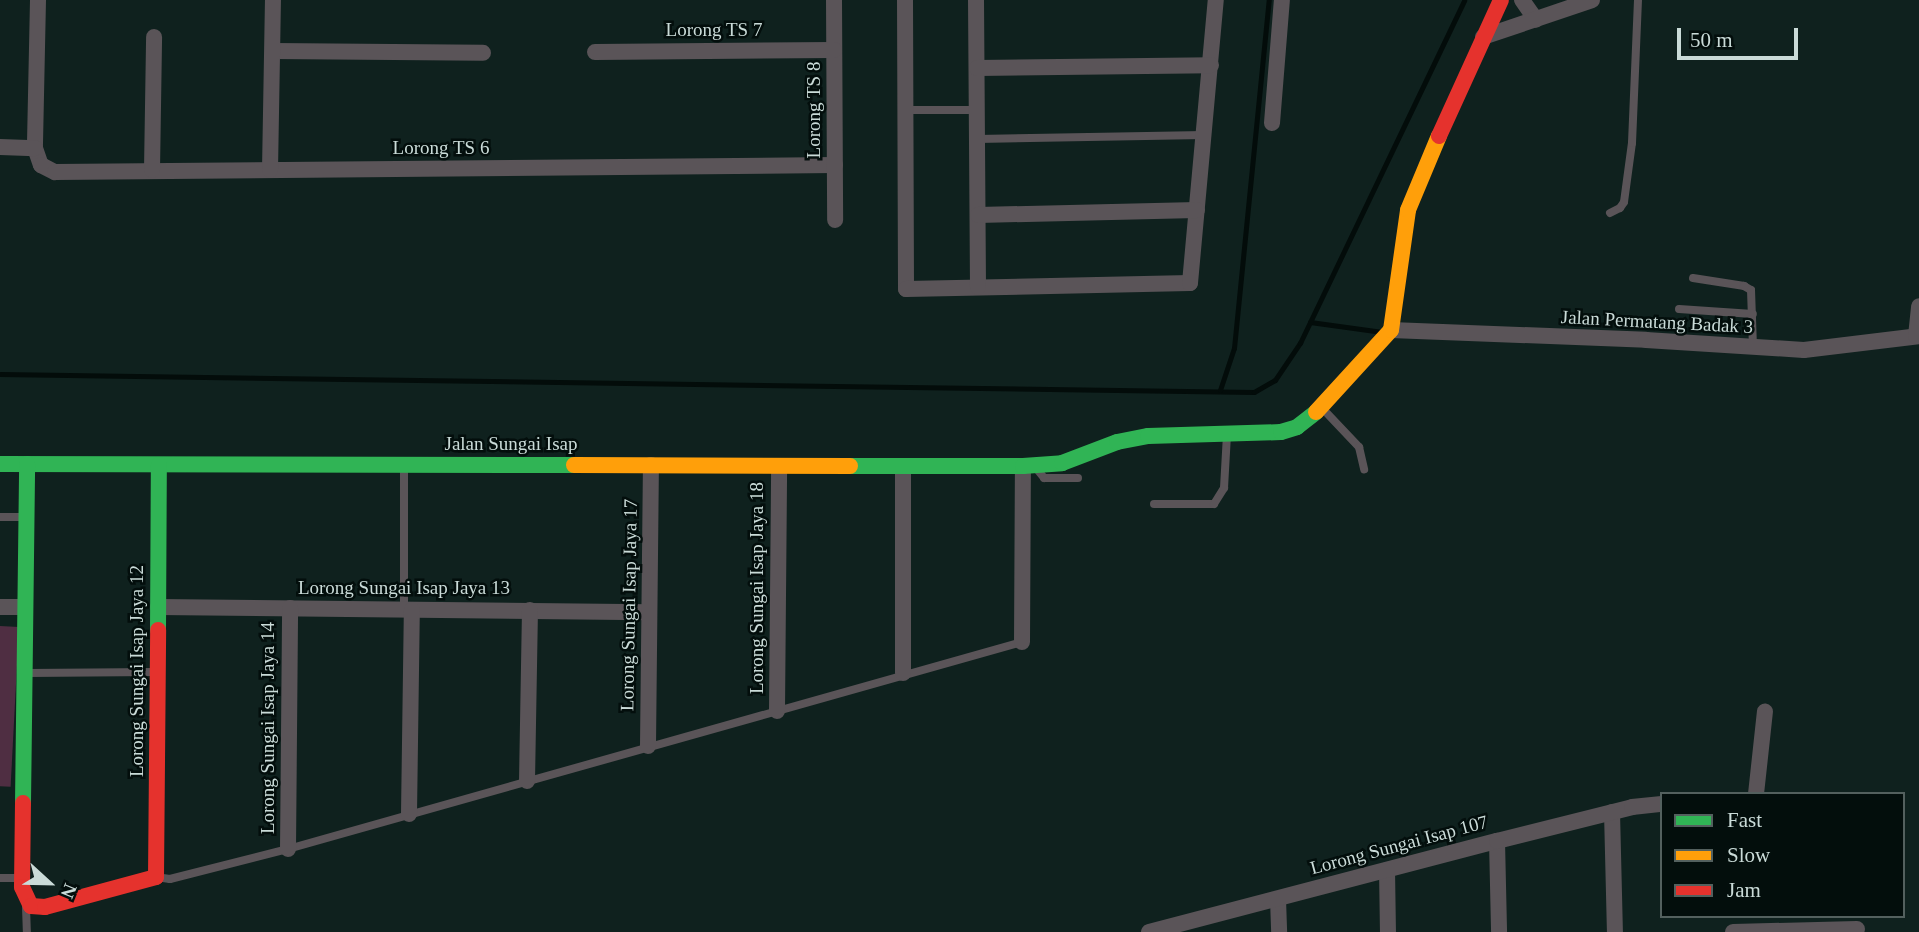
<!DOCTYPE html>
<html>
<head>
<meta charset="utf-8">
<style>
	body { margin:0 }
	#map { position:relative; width:1919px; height:932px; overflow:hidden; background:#0f211e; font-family:"Times New Roman",serif }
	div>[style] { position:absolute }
	.green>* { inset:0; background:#4f2e42; transform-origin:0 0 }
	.stream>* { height:5px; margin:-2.5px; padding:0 2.5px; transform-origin:2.5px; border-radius:2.5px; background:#030c0a }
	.lane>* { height:8px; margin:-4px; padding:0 4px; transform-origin:4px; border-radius:4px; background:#5a5458 }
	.street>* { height:16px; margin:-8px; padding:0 8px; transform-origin:8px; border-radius:8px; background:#5a5458 }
	.fast>* { height:16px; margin:-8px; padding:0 8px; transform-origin:8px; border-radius:8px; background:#30b455 }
	.slow>* { height:16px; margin:-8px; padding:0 8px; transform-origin:8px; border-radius:8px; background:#ff9f0a }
	.jam>* { height:16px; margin:-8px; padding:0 8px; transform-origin:8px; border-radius:8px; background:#e5322d }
	span { translate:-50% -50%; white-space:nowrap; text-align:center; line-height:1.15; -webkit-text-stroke:5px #030e0c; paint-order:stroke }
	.street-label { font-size:19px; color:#cadbd8 }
	.legend { position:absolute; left:1660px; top:792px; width:245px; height:126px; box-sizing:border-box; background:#030e0c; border:2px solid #53605e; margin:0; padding:9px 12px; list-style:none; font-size:21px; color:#cadbd8 }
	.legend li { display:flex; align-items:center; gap:14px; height:35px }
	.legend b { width:35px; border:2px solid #53605e }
	.north { position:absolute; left:14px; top:848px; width:70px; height:70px; -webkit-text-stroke:5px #030e0c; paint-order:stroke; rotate:112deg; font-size:19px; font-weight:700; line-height:28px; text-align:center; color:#cadbd8 }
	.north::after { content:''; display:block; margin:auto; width:24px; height:32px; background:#cadbd8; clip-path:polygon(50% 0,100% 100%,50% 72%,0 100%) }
	.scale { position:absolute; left:1677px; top:28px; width:121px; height:32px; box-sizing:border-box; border:4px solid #cadbd8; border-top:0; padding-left:9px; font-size:21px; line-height:24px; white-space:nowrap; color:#cadbd8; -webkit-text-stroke:5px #030e0c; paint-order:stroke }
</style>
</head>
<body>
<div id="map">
	<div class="green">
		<div style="left:0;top:626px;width:19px;height:160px;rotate:3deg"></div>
	</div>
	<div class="stream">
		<div style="left:1310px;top:322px;width:73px;rotate:7.9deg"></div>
		<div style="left:0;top:374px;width:1254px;rotate:0.82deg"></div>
		<div style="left:1254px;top:392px;width:24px;rotate:-30deg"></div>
		<div style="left:1275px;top:380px;width:45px;rotate:-56deg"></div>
		<div style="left:1300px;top:343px;width:380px;rotate:-64.4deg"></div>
		<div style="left:1220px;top:390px;width:44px;rotate:-71.6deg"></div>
		<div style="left:1234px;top:348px;width:350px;rotate:-84.3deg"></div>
	</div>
	<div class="lane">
		<div style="left:905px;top:110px;width:72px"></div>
		<div style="left:977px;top:139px;width:227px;rotate:-1deg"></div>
		<div style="left:1610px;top:213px;width:11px;rotate:-27deg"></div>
		<div style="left:1620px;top:208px;width:7px;rotate:-56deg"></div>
		<div style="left:1624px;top:202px;width:60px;rotate:-82.3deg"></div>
		<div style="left:1632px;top:143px;width:143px;rotate:-87.6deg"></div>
		<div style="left:1693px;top:278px;width:52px;rotate:8.9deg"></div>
		<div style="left:1744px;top:286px;width:8px;rotate:30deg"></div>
		<div style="left:1751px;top:290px;width:58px;rotate:88deg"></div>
		<div style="left:1679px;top:309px;width:74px;rotate:3.9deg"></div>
		<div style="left:1322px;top:408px;width:54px;rotate:46.5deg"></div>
		<div style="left:1359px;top:447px;width:23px;rotate:77deg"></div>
		<div style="left:1036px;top:468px;width:13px;rotate:51deg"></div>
		<div style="left:1044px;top:478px;width:34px"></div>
		<div style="left:1154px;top:504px;width:60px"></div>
		<div style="left:1214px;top:504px;width:19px;rotate:-58deg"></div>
		<div style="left:1224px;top:488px;width:54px;rotate:-86.8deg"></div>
		<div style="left:0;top:517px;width:26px"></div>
		<div style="left:404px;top:610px;width:145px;rotate:-90deg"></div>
		<div style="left:27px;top:673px;width:128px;rotate:-0.4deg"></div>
		<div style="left:156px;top:877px;width:14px;rotate:8deg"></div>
		<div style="left:170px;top:879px;width:122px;rotate:-14.3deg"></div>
		<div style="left:288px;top:849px;width:763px;rotate:-15.75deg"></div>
		<div style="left:0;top:878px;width:22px"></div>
		<div style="left:26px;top:907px;width:25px;rotate:88deg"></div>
	</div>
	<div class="street">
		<div style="left:38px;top:0;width:148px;rotate:91.2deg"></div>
		<div style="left:35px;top:148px;width:18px;rotate:71deg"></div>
		<div style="left:41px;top:165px;width:16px;rotate:27deg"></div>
		<div style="left:55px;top:172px;width:780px;rotate:-0.51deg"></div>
		<div style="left:834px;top:0;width:220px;rotate:89.7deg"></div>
		<div style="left:905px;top:0;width:289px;rotate:89.8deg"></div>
		<div style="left:906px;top:289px;width:284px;rotate:-1.2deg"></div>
		<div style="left:1190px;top:283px;width:284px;rotate:-84.8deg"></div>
		<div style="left:976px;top:0;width:287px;rotate:89.6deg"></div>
		<div style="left:1522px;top:0;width:24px;rotate:55deg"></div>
		<div style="left:1483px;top:37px;width:115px;rotate:-18.7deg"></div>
		<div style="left:273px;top:51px;width:210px;rotate:0.5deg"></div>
		<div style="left:595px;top:52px;width:239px;rotate:-0.5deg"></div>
		<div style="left:977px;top:68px;width:234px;rotate:-0.7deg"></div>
		<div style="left:1272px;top:123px;width:123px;rotate:-85.4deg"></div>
		<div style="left:0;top:147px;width:35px;rotate:2deg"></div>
		<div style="left:152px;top:170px;width:133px;rotate:-89.1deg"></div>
		<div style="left:270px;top:170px;width:170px;rotate:-89deg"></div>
		<div style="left:978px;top:215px;width:219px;rotate:-1.3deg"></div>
		<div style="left:1391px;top:330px;width:255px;rotate:2.2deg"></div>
		<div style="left:1646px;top:340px;width:158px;rotate:3.6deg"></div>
		<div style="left:1804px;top:350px;width:116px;rotate:-6.9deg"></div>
		<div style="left:1916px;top:336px;width:30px;rotate:-84deg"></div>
		<div style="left:903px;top:466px;width:207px;rotate:90deg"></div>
		<div style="left:0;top:607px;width:24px"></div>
		<div style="left:158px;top:607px;width:491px;rotate:0.6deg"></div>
		<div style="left:1022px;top:642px;width:176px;rotate:-89.7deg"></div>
		<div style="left:777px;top:711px;width:245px;rotate:-89.5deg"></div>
		<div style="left:648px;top:746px;width:281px;rotate:-89.4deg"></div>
		<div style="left:527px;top:781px;width:171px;rotate:-89deg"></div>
		<div style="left:1756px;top:794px;width:83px;rotate:-83.8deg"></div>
		<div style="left:1612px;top:812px;width:120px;rotate:88.6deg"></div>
		<div style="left:409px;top:814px;width:204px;rotate:-89.2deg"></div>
		<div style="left:1497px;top:841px;width:91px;rotate:88.7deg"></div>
		<div style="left:288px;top:849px;width:241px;rotate:-89.5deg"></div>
		<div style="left:1387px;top:870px;width:62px;rotate:89.1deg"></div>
		<div style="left:1278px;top:899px;width:33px;rotate:88deg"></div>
		<div style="left:1149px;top:932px;width:360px;rotate:-14.7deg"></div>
		<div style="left:1497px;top:841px;width:139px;rotate:-14.1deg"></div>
		<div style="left:1632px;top:807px;width:30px;rotate:-6deg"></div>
		<div style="left:1733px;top:932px;width:124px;rotate:-1.4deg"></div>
	</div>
	<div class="fast">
		<div style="left:0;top:464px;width:574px;rotate:0.1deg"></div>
		<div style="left:850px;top:466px;width:173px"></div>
		<div style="left:1023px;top:466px;width:39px;rotate:-4deg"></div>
		<div style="left:1062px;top:463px;width:59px;rotate:-20.9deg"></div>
		<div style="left:1117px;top:442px;width:32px;rotate:-11deg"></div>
		<div style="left:1148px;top:436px;width:133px;rotate:-1.7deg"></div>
		<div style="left:1281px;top:432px;width:17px;rotate:-17deg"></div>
		<div style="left:1297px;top:427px;width:24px;rotate:-38deg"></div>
		<div style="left:158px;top:630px;width:165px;rotate:-89.7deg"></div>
		<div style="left:23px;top:803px;width:339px;rotate:-89.3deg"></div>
	</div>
	<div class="slow">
		<div style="left:1316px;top:412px;width:111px;rotate:-47.6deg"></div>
		<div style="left:1391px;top:330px;width:121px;rotate:-81.9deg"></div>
		<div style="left:1408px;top:210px;width:80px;rotate:-67.3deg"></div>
		<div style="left:574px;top:465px;width:276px;rotate:0.2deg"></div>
	</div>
	<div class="jam">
		<div style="left:1439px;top:136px;width:149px;rotate:-65.5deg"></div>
		<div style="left:23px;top:803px;width:84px;rotate:90.7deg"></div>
		<div style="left:22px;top:887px;width:21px;rotate:65deg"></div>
		<div style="left:31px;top:906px;width:14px;rotate:4deg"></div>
		<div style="left:45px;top:907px;width:115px;rotate:-15.1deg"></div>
		<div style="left:156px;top:877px;width:247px;rotate:-89.5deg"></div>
	</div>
	<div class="street-label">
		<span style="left:714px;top:30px">Lorong TS 7</span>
		<span style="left:814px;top:110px;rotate:-90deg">Lorong TS 8</span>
		<span style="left:441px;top:148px">Lorong TS 6</span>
		<span style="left:1657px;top:322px;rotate:3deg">Jalan Permatang Badak 3</span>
		<span style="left:511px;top:444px">Jalan Sungai Isap</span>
		<span style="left:404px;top:588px">Lorong Sungai Isap Jaya 13</span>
		<span style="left:757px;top:588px;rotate:-90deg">Lorong Sungai Isap Jaya 18</span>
		<span style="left:629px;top:605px;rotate:-89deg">Lorong Sungai Isap Jaya 17</span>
		<span style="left:137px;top:671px;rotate:-90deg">Lorong Sungai Isap Jaya 12</span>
		<span style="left:268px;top:728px;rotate:-90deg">Lorong Sungai Isap Jaya 14</span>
		<span style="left:1399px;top:845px;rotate:-15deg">Lorong Sungai Isap 107</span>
	</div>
	<ul class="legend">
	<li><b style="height:9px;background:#30b455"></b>Fast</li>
	<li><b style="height:9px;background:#ff9f0a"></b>Slow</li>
	<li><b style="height:9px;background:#e5322d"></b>Jam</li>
	</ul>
	<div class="north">N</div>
	<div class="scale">50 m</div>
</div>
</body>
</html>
